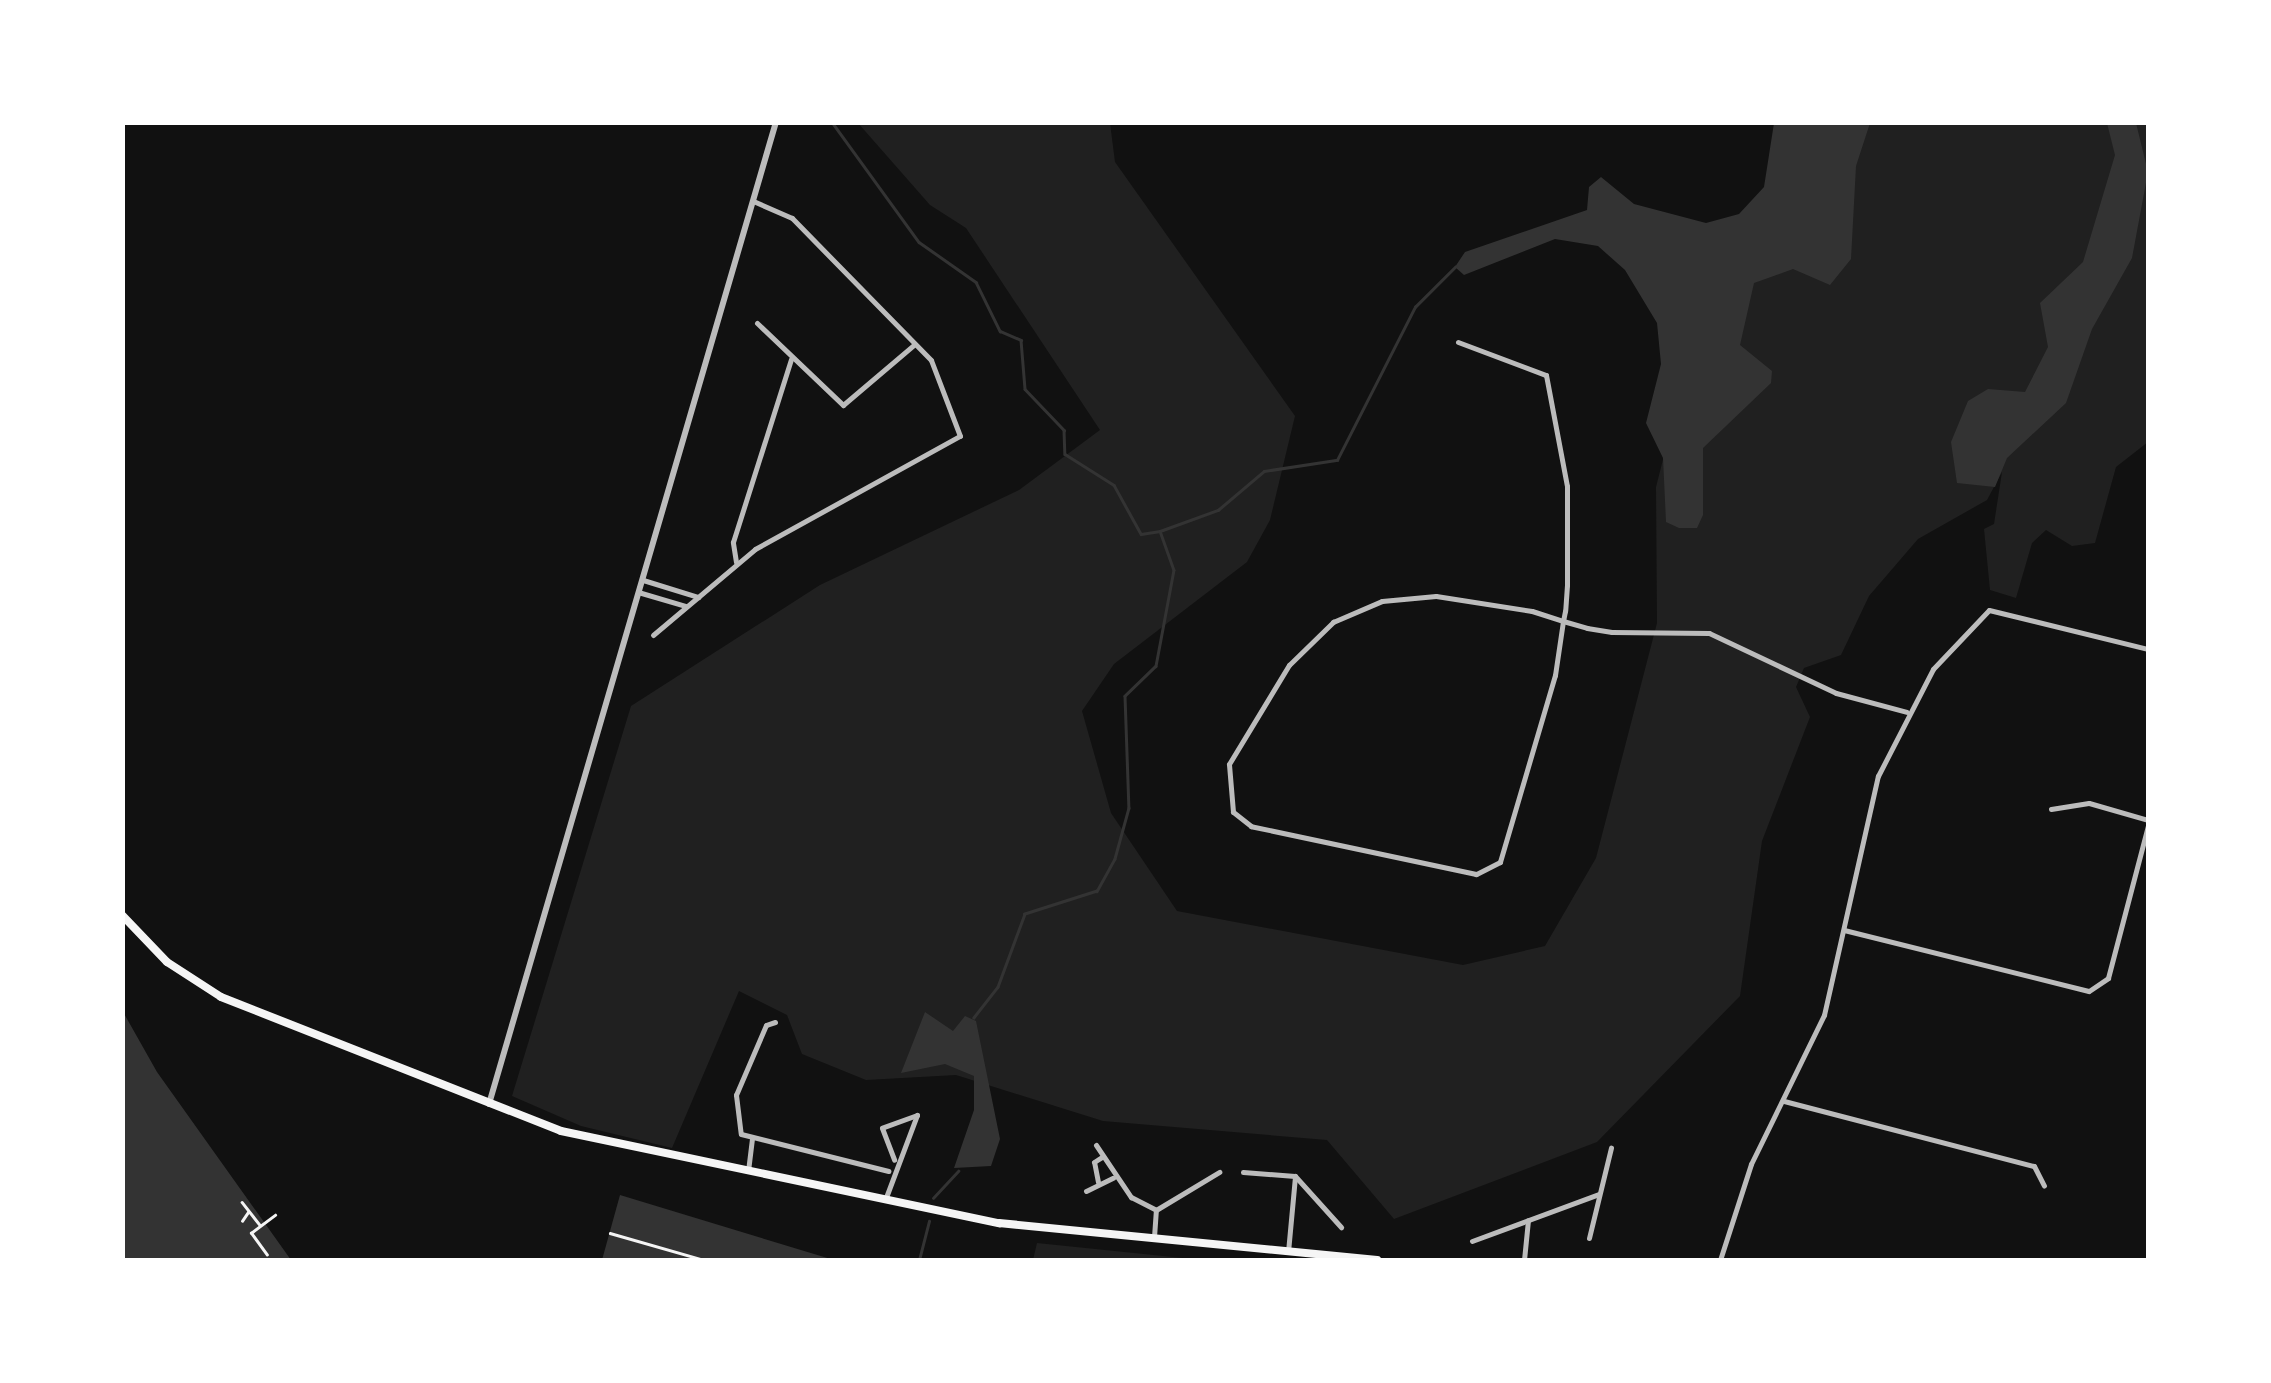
<!DOCTYPE html>
<html>
<head>
<meta charset="utf-8">
<style>
	body { margin:0 }
	#map { position:relative; width:2271px; height:1383px; overflow:hidden; background:#111; font-family:Roboto,sans-serif }
	div>[style] { position:absolute }
	.green>* { inset:0; background:#202020 }
	.water>* { inset:0; background:#333 }
	.stream>* { height:2.5px; margin:-1.25px; padding:0 1.25px; transform-origin:1.25px; border-radius:1.25px; background:#333 }
	.path>* { height:2.5px; margin:-1.25px; padding:0 1.25px; transform-origin:1.25px; border-radius:1.25px; background:#f5f5f5 }
	.minor>* { height:5px; margin:-2.5px; padding:0 2.5px; transform-origin:2.5px; border-radius:2.5px; background:#bcbcbc }
	.tertiary>* { height:6px; margin:-3px; padding:0 3px; transform-origin:3px; border-radius:3px; background:#bcbcbc }
	.secondary>* { height:8px; margin:-4px; padding:0 4px; transform-origin:4px; border-radius:4px; background:#f5f5f5 }
	span { translate:-50% -50%; white-space:nowrap; text-align:center; line-height:1.15; -webkit-text-stroke:10px #fff; paint-order:stroke }
	.frame { position:absolute; inset:0; border:125px solid #fff; pointer-events:none }
</style>
</head>
<body>
<div id="map">
	<div class="green">
		<div style="clip-path:polygon(858px 123px,1110px 123px,1115px 162px,1295px 416px,1270px 520px,1247px 562px,1114px 664px,1082px 711px,1111px 813px,1177px 911px,1463px 965px,1545px 946px,1596px 858px,1657px 623px,1656px 487px,1689px 357px,1793px 123px,2148px 123px,2148px 442px,2116px 467px,2095px 543px,2072px 546px,2046px 530px,2032px 543px,2016px 598px,1990px 590px,1984px 529px,1994px 524px,2002px 472px,1987px 500px,1918px 539px,1869px 596px,1841px 655px,1804px 668px,1796px 687px,1810px 717px,1762px 841px,1740px 996px,1597px 1142px,1394px 1219px,1327px 1140px,1103px 1121px,956px 1075px,866px 1080px,802px 1054px,787px 1015px,739px 991px,672px 1148px,581px 1126px,512px 1096px,631px 706px,820px 585px,1019px 490px,1100px 430px,966px 228px,930px 205px)"></div>
		<div style="clip-path:polygon(1037px 1243px,1202px 1260px,1033px 1260px)"></div>
	</div>
	<div class="water">
		<div style="clip-path:polygon(1774px 123px,1870px 123px,1856px 166px,1851px 259px,1830px 285px,1793px 269px,1754px 283px,1740px 345px,1772px 371px,1771px 383px,1703px 448px,1703px 515px,1697px 528px,1679px 528px,1666px 522px,1663px 458px,1646px 423px,1661px 364px,1657px 323px,1625px 270px,1598px 246px,1555px 239px,1464px 275px,1455px 267px,1465px 252px,1587px 210px,1589px 187px,1601px 177px,1634px 204px,1706px 223px,1739px 214px,1764px 187px)"></div>
		<div style="clip-path:polygon(2107px 123px,2136px 123px,2148px 172px,2132px 258px,2092px 329px,2066px 403px,2007px 458px,1995px 487px,1957px 483px,1951px 442px,1968px 401px,1988px 389px,2025px 392px,2048px 347px,2040px 303px,2083px 262px,2115px 155px)"></div>
		<div style="clip-path:polygon(122px 1010px,157px 1072px,291px 1260px,123px 1260px)"></div>
		<div style="clip-path:polygon(925px 1012px,953px 1031px,965px 1016px,976px 1021px,1000px 1139px,991px 1166px,954px 1168px,974px 1110px,974px 1076px,945px 1064px,901px 1073px)"></div>
		<div style="clip-path:polygon(620px 1195px,834px 1260px,602px 1260px)"></div>
	</div>
	<div class="stream">
		<div style="left:832px;top:122px;width:148px;rotate:54.1deg"></div>
		<div style="left:919px;top:242px;width:70px;rotate:35.1deg"></div>
		<div style="left:976px;top:282px;width:55px;rotate:63.9deg"></div>
		<div style="left:1000px;top:331px;width:23px;rotate:23deg"></div>
		<div style="left:1021px;top:340px;width:49px;rotate:85.3deg"></div>
		<div style="left:1025px;top:389px;width:57px;rotate:46.4deg"></div>
		<div style="left:1064px;top:430px;width:24px;rotate:88deg"></div>
		<div style="left:1065px;top:454px;width:58px;rotate:32.3deg"></div>
		<div style="left:1114px;top:485px;width:56px;rotate:61.1deg"></div>
		<div style="left:1141px;top:534px;width:19px;rotate:-9deg"></div>
		<div style="left:1160px;top:531px;width:41px;rotate:70.3deg"></div>
		<div style="left:1174px;top:570px;width:98px;rotate:100.6deg"></div>
		<div style="left:1156px;top:666px;width:43px;rotate:135.9deg"></div>
		<div style="left:1125px;top:696px;width:112px;rotate:88deg"></div>
		<div style="left:1129px;top:808px;width:53px;rotate:105.4deg"></div>
		<div style="left:1115px;top:859px;width:37px;rotate:119deg"></div>
		<div style="left:1097px;top:891px;width:76px;rotate:162.3deg"></div>
		<div style="left:1025px;top:914px;width:78px;rotate:110.3deg"></div>
		<div style="left:998px;top:987px;width:39px;rotate:128deg"></div>
		<div style="left:1160px;top:531px;width:62px;rotate:-19.9deg"></div>
		<div style="left:1218px;top:510px;width:60px;rotate:-40.3deg"></div>
		<div style="left:1264px;top:471px;width:74px;rotate:-8.6deg"></div>
		<div style="left:1337px;top:460px;width:172px;rotate:-63deg"></div>
		<div style="left:1415px;top:307px;width:57px;rotate:-45deg"></div>
		<div style="left:933px;top:1198px;width:37px;rotate:-47deg"></div>
		<div style="left:919px;top:1260px;width:40px;rotate:-75.6deg"></div>
	</div>
	<div class="path">
		<div style="left:242px;top:1202px;width:29px;rotate:52deg"></div>
		<div style="left:242px;top:1221px;width:11px;rotate:-56deg"></div>
		<div style="left:610px;top:1233px;width:98px;rotate:16deg"></div>
		<div style="left:267px;top:1255px;width:27px;rotate:-126deg"></div>
		<div style="left:251px;top:1233px;width:30px;rotate:-37deg"></div>
	</div>
	<div class="minor">
		<div style="left:757px;top:323px;width:119px;rotate:43.6deg"></div>
		<div style="left:843px;top:405px;width:94px;rotate:-40.3deg"></div>
		<div style="left:1458px;top:342px;width:94px;rotate:20.6deg"></div>
		<div style="left:1546px;top:375px;width:113px;rotate:79.3deg"></div>
		<div style="left:1567px;top:486px;width:99px;rotate:90deg"></div>
		<div style="left:1567px;top:585px;width:26px;rotate:94deg"></div>
		<div style="left:1565px;top:611px;width:10px;rotate:101deg"></div>
		<div style="left:1563px;top:621px;width:55px;rotate:98.4deg"></div>
		<div style="left:1555px;top:675px;width:195px;rotate:106.4deg"></div>
		<div style="left:1500px;top:862px;width:27px;rotate:153deg"></div>
		<div style="left:1476px;top:874px;width:230px;rotate:-168deg"></div>
		<div style="left:1251px;top:826px;width:23px;rotate:-142deg"></div>
		<div style="left:1233px;top:812px;width:48px;rotate:-94.8deg"></div>
		<div style="left:1229px;top:764px;width:116px;rotate:-58.8deg"></div>
		<div style="left:1289px;top:665px;width:62px;rotate:-44.3deg"></div>
		<div style="left:1333px;top:622px;width:53px;rotate:-23.2deg"></div>
		<div style="left:1382px;top:601px;width:54px;rotate:-5.3deg"></div>
		<div style="left:1436px;top:596px;width:97px;rotate:8.9deg"></div>
		<div style="left:1532px;top:611px;width:33px;rotate:18deg"></div>
		<div style="left:1563px;top:621px;width:25px;rotate:16deg"></div>
		<div style="left:1587px;top:628px;width:25px;rotate:9deg"></div>
		<div style="left:1612px;top:632px;width:97px;rotate:0.6deg"></div>
		<div style="left:1709px;top:633px;width:140px;rotate:25.3deg"></div>
		<div style="left:1836px;top:693px;width:73px;rotate:15deg"></div>
		<div style="left:736px;top:562px;width:20px;rotate:-99deg"></div>
		<div style="left:733px;top:542px;width:192px;rotate:-72.4deg"></div>
		<div style="left:643px;top:580px;width:58px;rotate:17.2deg"></div>
		<div style="left:638px;top:592px;width:50px;rotate:16.3deg"></div>
		<div style="left:653px;top:635px;width:133px;rotate:-40.1deg"></div>
		<div style="left:755px;top:549px;width:234px;rotate:-28.9deg"></div>
		<div style="left:960px;top:436px;width:81px;rotate:-110.9deg"></div>
		<div style="left:931px;top:360px;width:199px;rotate:-134.4deg"></div>
		<div style="left:792px;top:218px;width:43px;rotate:-156.4deg"></div>
		<div style="left:2051px;top:809px;width:38px;rotate:-9deg"></div>
		<div style="left:2089px;top:803px;width:61px;rotate:16.1deg"></div>
		<div style="left:1844px;top:930px;width:252px;rotate:14deg"></div>
		<div style="left:2089px;top:991px;width:23px;rotate:-34deg"></div>
		<div style="left:2108px;top:978px;width:157px;rotate:-75.3deg"></div>
		<div style="left:775px;top:1022px;width:9px;rotate:162deg"></div>
		<div style="left:766px;top:1025px;width:76px;rotate:113.2deg"></div>
		<div style="left:736px;top:1095px;width:39px;rotate:83deg"></div>
		<div style="left:741px;top:1134px;width:152px;rotate:14.1deg"></div>
		<div style="left:1784px;top:1101px;width:258px;rotate:14.6deg"></div>
		<div style="left:2034px;top:1166px;width:22px;rotate:63deg"></div>
		<div style="left:1096px;top:1145px;width:63px;rotate:56.1deg"></div>
		<div style="left:1131px;top:1197px;width:28px;rotate:27deg"></div>
		<div style="left:1156px;top:1210px;width:74px;rotate:-31.1deg"></div>
		<div style="left:748px;top:1171px;width:32px;rotate:-83deg"></div>
		<div style="left:1243px;top:1172px;width:52px;rotate:4.4deg"></div>
		<div style="left:1295px;top:1176px;width:69px;rotate:48deg"></div>
		<div style="left:1098px;top:1182px;width:20px;rotate:-101deg"></div>
		<div style="left:1094px;top:1162px;width:9px;rotate:-32deg"></div>
		<div style="left:1086px;top:1191px;width:30px;rotate:-26deg"></div>
		<div style="left:885px;top:1200px;width:91px;rotate:-69.4deg"></div>
		<div style="left:917px;top:1115px;width:37px;rotate:160deg"></div>
		<div style="left:882px;top:1128px;width:34px;rotate:69deg"></div>
		<div style="left:1154px;top:1237px;width:27px;rotate:-86deg"></div>
		<div style="left:1589px;top:1238px;width:93px;rotate:-76.3deg"></div>
		<div style="left:1472px;top:1241px;width:135px;rotate:-20.3deg"></div>
		<div style="left:1288px;top:1252px;width:76px;rotate:-84.7deg"></div>
		<div style="left:1524px;top:1260px;width:40px;rotate:-84.3deg"></div>
		<div style="left:1720px;top:1260px;width:101px;rotate:-72.1deg"></div>
		<div style="left:1751px;top:1164px;width:166px;rotate:-63.9deg"></div>
		<div style="left:1824px;top:1015px;width:245px;rotate:-77.3deg"></div>
		<div style="left:1878px;top:776px;width:120px;rotate:-62.8deg"></div>
		<div style="left:1933px;top:669px;width:81px;rotate:-46.5deg"></div>
		<div style="left:1989px;top:610px;width:164px;rotate:13.8deg"></div>
	</div>
	<div class="tertiary">
		<div style="left:489px;top:1104px;width:1023px;rotate:-73.71deg"></div>
	</div>
	<div class="secondary">
		<div style="left:122px;top:915px;width:65px;rotate:46.2deg"></div>
		<div style="left:167px;top:962px;width:64px;rotate:32.9deg"></div>
		<div style="left:221px;top:997px;width:365px;rotate:21.5deg"></div>
		<div style="left:561px;top:1131px;width:448px;rotate:11.9deg"></div>
		<div style="left:999px;top:1223px;width:380px;rotate:5.6deg"></div>
	</div>
	<div class="frame"></div>
</div>
</body>
</html>
